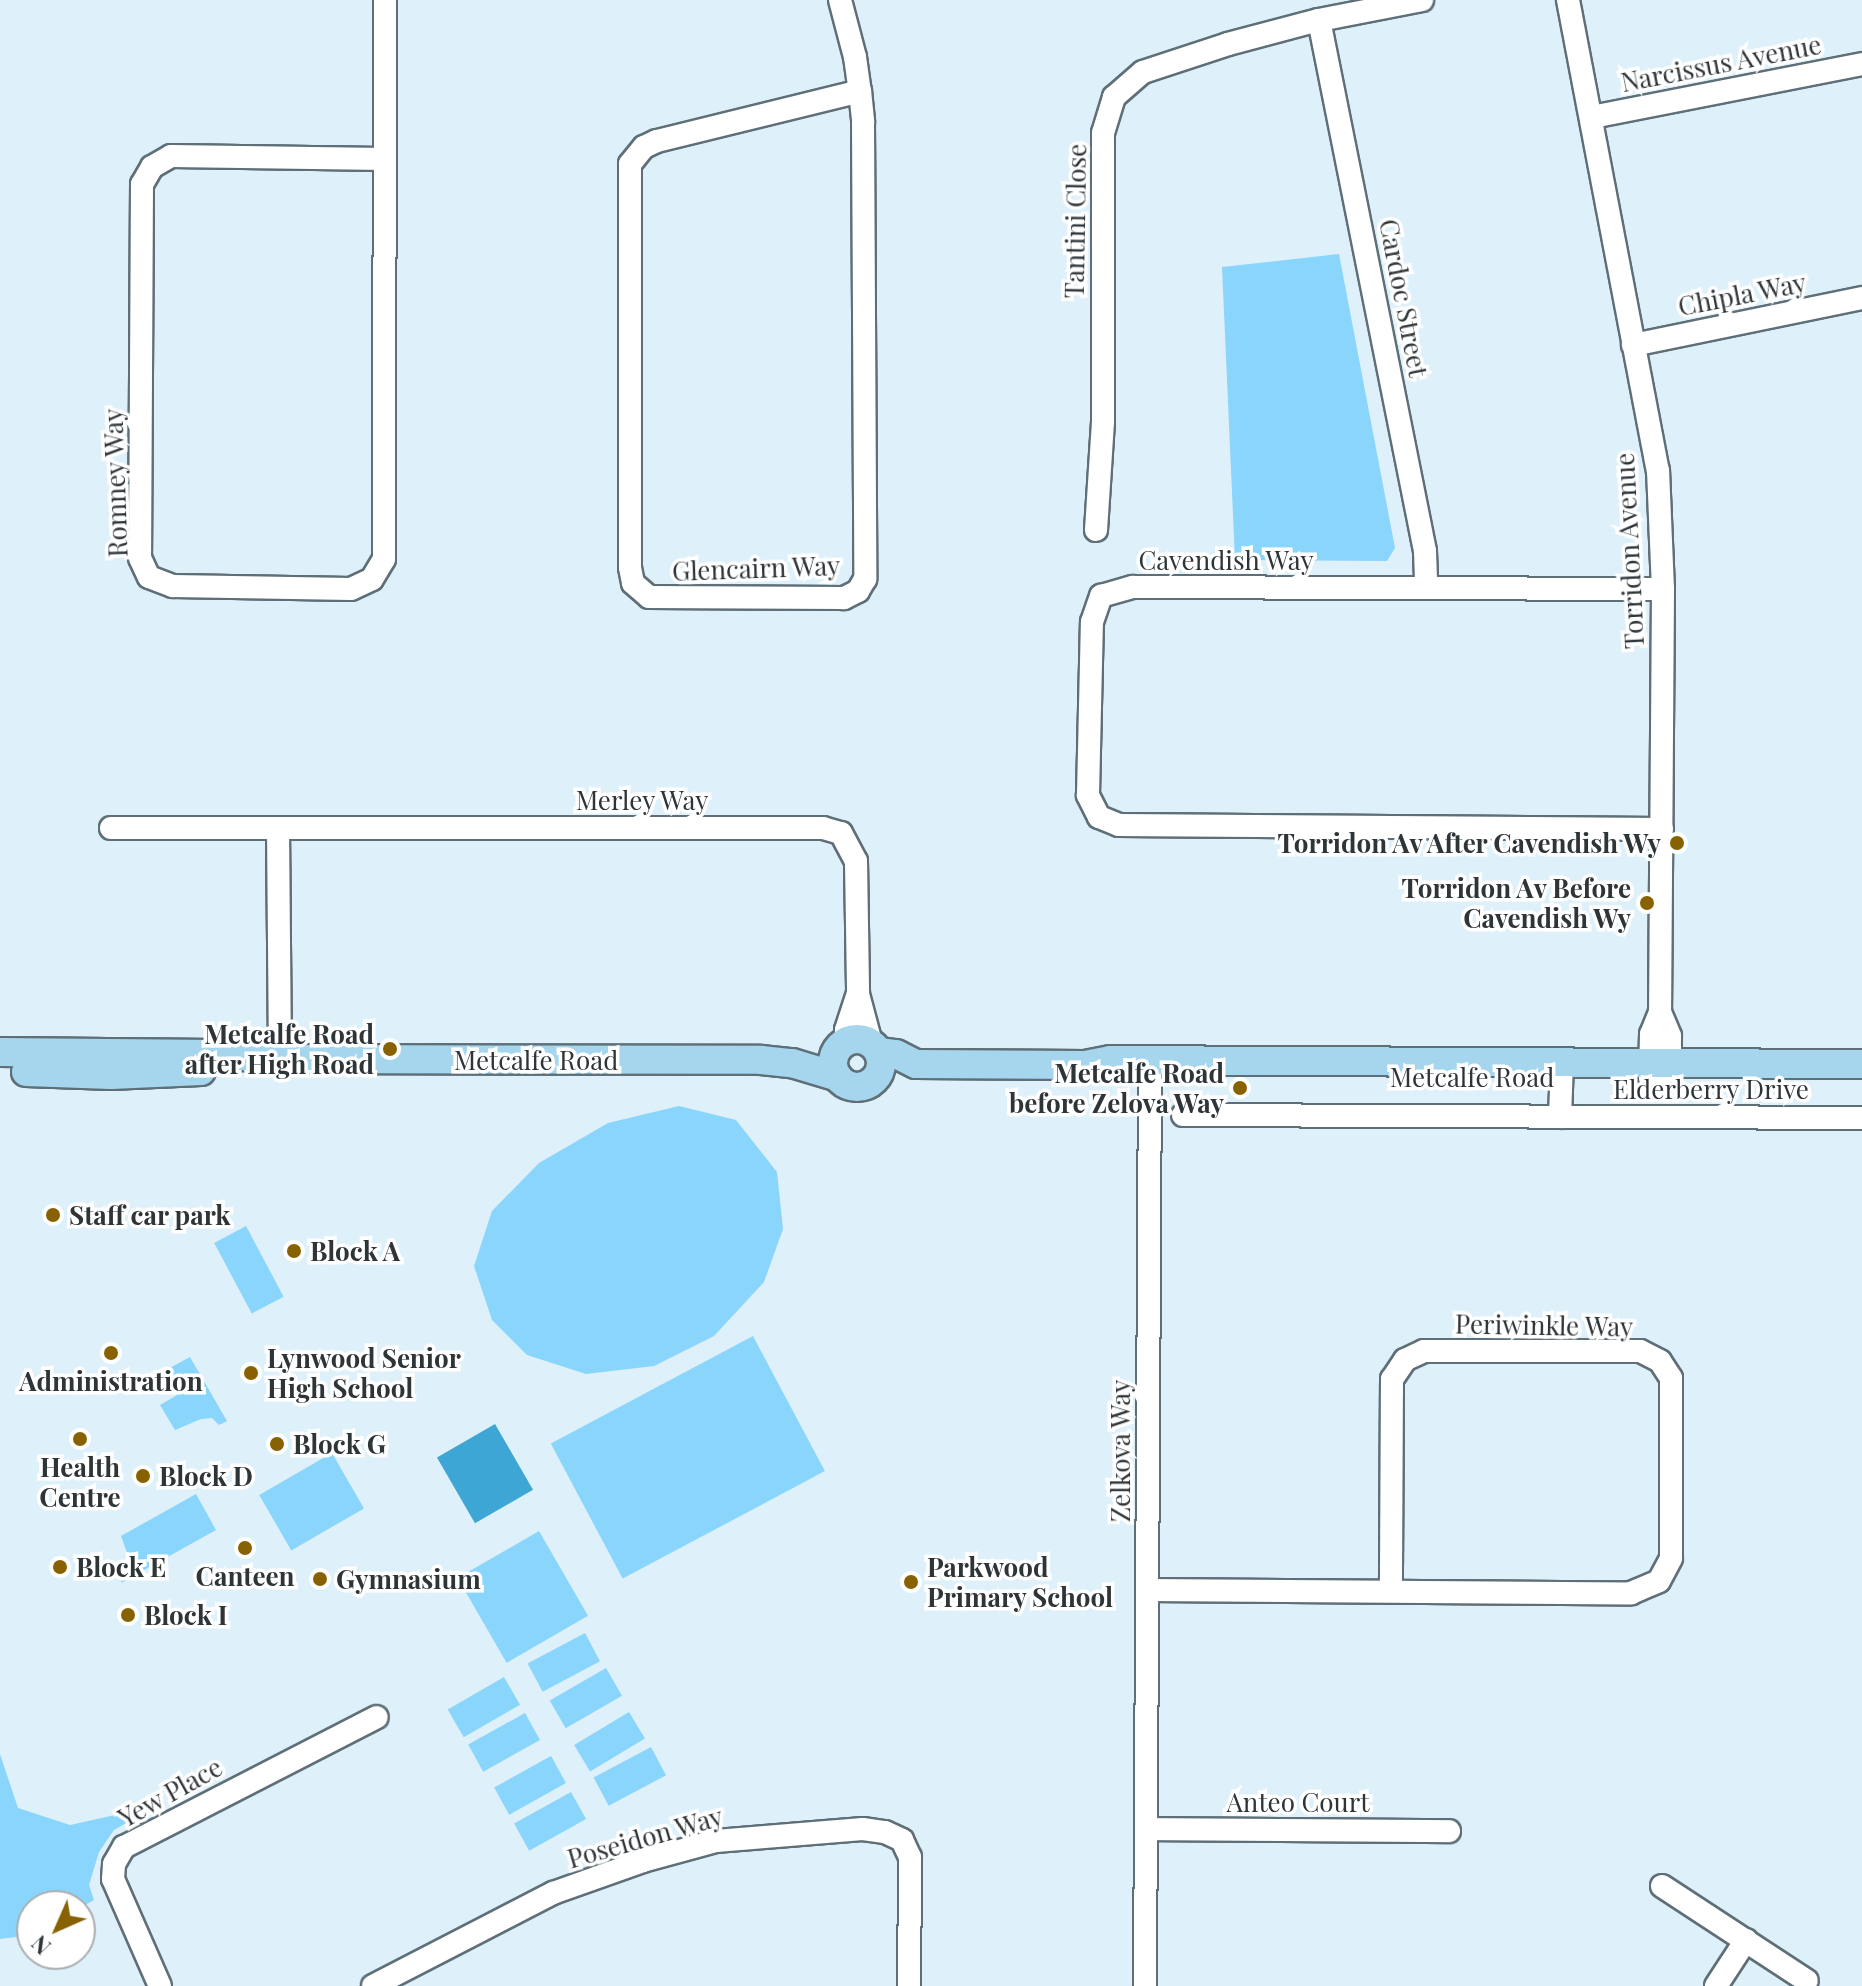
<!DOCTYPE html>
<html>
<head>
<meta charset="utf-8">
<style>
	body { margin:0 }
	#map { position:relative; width:1862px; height:1986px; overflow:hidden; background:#def0fa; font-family:"Playfair Display",serif }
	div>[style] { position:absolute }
	.green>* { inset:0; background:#8ad5fb; transform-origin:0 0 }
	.water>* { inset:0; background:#3da6d5; transform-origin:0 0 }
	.roads { filter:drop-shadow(2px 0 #5f6f77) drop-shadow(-2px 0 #5f6f77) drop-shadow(0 2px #5f6f77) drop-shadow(0 -2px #5f6f77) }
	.minor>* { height:22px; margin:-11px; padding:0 11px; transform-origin:11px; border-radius:11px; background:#fff }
	.major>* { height:28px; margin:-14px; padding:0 14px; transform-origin:14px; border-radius:14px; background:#a5d6ee }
	.major>.ring { margin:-14px; padding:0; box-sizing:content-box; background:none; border:28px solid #a5d6ee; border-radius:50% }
	.dots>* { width:22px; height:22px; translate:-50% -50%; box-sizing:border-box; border:4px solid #fff; border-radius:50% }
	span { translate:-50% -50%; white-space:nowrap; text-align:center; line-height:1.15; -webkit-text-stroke:7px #fff; paint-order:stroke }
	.street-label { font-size:26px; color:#2e3539 }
	.poi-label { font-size:26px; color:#2e3539; font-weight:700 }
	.right { translate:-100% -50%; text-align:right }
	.left { translate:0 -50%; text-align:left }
	.north { position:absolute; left:16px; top:1890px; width:80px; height:80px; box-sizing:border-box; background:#fff; border:2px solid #abaeb0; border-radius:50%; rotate:225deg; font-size:22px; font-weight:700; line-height:32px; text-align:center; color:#2e3539 }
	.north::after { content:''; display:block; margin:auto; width:28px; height:36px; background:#886100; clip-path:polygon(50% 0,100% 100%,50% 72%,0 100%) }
</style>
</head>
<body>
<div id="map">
	<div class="green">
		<div style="clip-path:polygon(1339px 254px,1395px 548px,1387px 561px,1235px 560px,1222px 267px)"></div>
		<div style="clip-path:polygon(679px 1106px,736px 1120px,777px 1172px,783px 1229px,764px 1282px,714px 1336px,654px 1366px,586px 1374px,527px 1355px,492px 1320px,474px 1266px,492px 1211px,539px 1163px,608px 1123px)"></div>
		<div style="left:246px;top:1226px;width:80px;height:36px;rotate:62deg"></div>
		<div style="left:753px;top:1336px;width:153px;height:229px;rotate:62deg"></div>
		<div style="clip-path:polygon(190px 1357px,227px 1421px,219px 1425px,212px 1418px,201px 1419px,175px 1430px,160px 1405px,179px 1394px,166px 1370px)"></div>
		<div style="left:332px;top:1453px;width:64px;height:84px;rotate:60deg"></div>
		<div style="clip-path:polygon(196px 1494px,216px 1530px,121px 1583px,129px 1558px,121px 1536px)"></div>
		<div style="left:539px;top:1531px;width:98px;height:94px;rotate:60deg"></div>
		<div style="left:585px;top:1633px;width:32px;height:65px;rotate:62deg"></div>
		<div style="left:606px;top:1668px;width:32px;height:65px;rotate:60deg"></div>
		<div style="left:504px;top:1677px;width:32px;height:65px;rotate:60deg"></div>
		<div style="left:629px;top:1712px;width:31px;height:64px;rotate:59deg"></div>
		<div style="left:525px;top:1713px;width:31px;height:65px;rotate:61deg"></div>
		<div style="left:651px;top:1747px;width:32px;height:65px;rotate:62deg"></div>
		<div style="clip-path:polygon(0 1754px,18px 1808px,70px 1825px,129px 1812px,132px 1820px,114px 1830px,99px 1852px,89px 1885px,94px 1900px,80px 1908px,32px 1906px,32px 1935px,0 1939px)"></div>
		<div style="left:551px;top:1756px;width:31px;height:65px;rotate:61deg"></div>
		<div style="left:571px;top:1792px;width:31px;height:65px;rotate:61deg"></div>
	</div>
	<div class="water">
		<div style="left:495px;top:1424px;width:76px;height:67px;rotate:60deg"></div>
	</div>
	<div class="roads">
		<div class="minor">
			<div style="left:840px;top:0;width:59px;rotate:75.3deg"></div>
			<div style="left:855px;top:57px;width:34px;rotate:82deg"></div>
			<div style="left:860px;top:91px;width:31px;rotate:84deg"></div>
			<div style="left:863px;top:122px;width:457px;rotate:89.7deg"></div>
			<div style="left:865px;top:579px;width:14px;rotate:120deg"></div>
			<div style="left:858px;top:591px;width:16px;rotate:153deg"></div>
			<div style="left:844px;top:598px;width:195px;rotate:-179.7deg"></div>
			<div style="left:649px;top:597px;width:21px;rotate:-139deg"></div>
			<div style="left:633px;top:583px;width:16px;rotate:-101deg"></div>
			<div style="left:630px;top:567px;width:403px;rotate:-90deg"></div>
			<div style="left:630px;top:164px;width:22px;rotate:-51deg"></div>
			<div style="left:644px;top:147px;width:14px;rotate:-25deg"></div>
			<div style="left:657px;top:141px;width:209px;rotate:-13.8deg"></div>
			<div style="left:1568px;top:0;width:479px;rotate:79.2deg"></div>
			<div style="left:1658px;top:470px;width:119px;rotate:87.6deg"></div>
			<div style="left:1663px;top:589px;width:423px;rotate:90.4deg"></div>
			<div style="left:1660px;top:1012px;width:24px;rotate:112deg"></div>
			<div style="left:1651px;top:1034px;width:44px;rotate:91.3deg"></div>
			<div style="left:1319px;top:20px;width:541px;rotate:78.71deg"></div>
			<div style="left:1425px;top:551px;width:37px;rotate:88deg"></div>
			<div style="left:1592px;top:117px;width:275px;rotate:-11.1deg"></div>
			<div style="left:384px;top:159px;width:213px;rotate:-179.2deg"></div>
			<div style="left:171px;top:156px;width:22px;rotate:150deg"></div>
			<div style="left:152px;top:167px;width:20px;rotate:120deg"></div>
			<div style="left:142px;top:184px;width:374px;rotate:90.3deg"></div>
			<div style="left:140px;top:558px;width:21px;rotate:65deg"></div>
			<div style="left:149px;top:577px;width:26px;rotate:21deg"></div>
			<div style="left:173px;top:586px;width:178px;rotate:1deg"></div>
			<div style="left:351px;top:589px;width:23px;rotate:-25deg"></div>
			<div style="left:372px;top:579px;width:23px;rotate:-59deg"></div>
			<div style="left:384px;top:559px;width:559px;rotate:-89.9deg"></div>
			<div style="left:1633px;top:345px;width:234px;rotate:-11.6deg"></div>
			<div style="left:1096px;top:530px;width:108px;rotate:-86.3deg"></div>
			<div style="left:1103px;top:422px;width:289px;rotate:-90deg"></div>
			<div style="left:1103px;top:133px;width:38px;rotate:-73deg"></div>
			<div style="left:1114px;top:97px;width:38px;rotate:-41deg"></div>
			<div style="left:1143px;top:72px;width:89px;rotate:-18.2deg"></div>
			<div style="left:1228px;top:44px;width:94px;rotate:-14.8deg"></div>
			<div style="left:1319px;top:20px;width:105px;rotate:-11deg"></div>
			<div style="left:111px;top:828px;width:712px"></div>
			<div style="left:823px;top:828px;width:19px;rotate:16deg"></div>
			<div style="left:841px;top:833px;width:32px;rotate:62deg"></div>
			<div style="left:856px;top:861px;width:133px;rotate:89.1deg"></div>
			<div style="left:858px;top:994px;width:51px;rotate:75.1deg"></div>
			<div style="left:278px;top:828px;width:231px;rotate:89.5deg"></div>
			<div style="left:1662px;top:829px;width:543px;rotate:-179.58deg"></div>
			<div style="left:1119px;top:825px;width:22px;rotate:-158deg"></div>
			<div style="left:1099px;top:817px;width:25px;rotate:-117deg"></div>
			<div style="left:1088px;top:795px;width:173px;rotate:-88.7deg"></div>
			<div style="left:1092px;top:622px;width:28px;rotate:-71deg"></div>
			<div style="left:1101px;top:596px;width:33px;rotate:-16deg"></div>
			<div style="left:1133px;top:587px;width:530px;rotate:0.22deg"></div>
			<div style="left:1660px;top:1012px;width:26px;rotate:67deg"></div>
			<div style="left:1670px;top:1036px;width:43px;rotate:90deg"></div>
			<div style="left:846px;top:1042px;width:12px;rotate:-90deg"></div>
			<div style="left:846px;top:1030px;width:38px;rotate:-72deg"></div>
			<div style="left:1183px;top:1115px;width:679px;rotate:0.25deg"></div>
			<div style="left:1560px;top:1117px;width:54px;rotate:-87.9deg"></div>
			<div style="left:1147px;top:1590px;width:484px;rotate:0.4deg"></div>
			<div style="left:1631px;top:1593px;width:30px;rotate:-23deg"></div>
			<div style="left:1659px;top:1581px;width:26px;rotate:-62deg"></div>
			<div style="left:1671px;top:1558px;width:180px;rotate:-90deg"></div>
			<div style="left:1671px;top:1378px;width:20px;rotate:-123deg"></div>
			<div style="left:1660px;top:1361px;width:22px;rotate:-153deg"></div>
			<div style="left:1640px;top:1351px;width:216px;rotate:180deg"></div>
			<div style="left:1424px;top:1351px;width:21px;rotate:155deg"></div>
			<div style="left:1405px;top:1360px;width:23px;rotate:124deg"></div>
			<div style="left:1392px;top:1379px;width:211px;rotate:90.3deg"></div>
			<div style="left:1147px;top:1829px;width:302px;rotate:0.4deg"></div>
			<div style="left:1662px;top:1886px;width:173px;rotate:33.2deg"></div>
			<div style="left:160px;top:1986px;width:117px;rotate:-113.7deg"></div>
			<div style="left:113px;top:1879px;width:15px;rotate:-86deg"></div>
			<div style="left:114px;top:1864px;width:20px;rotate:-60deg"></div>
			<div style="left:124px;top:1847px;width:284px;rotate:-27.2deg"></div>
			<div style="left:373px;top:1986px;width:203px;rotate:-27.3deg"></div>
			<div style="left:553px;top:1893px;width:96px;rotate:-19.6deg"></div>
			<div style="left:643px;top:1861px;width:76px;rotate:-15.3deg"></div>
			<div style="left:716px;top:1841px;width:147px;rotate:-4.7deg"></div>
			<div style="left:863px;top:1829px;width:22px;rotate:8deg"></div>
			<div style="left:885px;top:1832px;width:19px;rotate:25deg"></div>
			<div style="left:902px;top:1840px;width:19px;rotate:65deg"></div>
			<div style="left:910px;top:1857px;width:129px;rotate:90.4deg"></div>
			<div style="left:1145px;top:1986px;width:926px;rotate:-89.69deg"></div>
			<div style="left:1716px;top:1986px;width:55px;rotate:-56.9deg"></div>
		</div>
		<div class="major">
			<div class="ring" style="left:833px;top:1039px;width:20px;height:20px"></div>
			<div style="left:0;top:1052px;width:216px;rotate:0.5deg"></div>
			<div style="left:216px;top:1054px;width:64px;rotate:4.5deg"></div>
			<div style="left:280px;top:1059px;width:481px;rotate:0.1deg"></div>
			<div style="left:761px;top:1060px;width:31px;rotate:6deg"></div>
			<div style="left:792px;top:1063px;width:48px;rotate:16.9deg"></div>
			<div style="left:879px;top:1052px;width:17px;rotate:7deg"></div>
			<div style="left:896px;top:1054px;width:22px;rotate:27deg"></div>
			<div style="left:916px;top:1064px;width:169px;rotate:0.3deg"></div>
			<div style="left:1085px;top:1065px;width:26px;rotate:-11deg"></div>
			<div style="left:1111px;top:1060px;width:751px;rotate:0.31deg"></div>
			<div style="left:26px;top:1072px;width:85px;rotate:2deg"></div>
			<div style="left:111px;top:1075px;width:90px;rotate:-2.5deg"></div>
		</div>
	</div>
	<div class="dots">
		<div style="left:1677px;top:843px;background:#886100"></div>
		<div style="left:1647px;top:903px;background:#886100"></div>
		<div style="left:390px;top:1049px;background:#886100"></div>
		<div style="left:1240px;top:1088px;background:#886100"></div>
		<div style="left:53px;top:1215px;background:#886100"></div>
		<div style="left:294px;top:1251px;background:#886100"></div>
		<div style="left:111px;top:1353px;background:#886100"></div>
		<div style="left:251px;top:1373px;background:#886100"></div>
		<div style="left:80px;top:1439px;background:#886100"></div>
		<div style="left:277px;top:1444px;background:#886100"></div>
		<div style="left:143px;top:1476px;background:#886100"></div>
		<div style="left:245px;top:1548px;background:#886100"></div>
		<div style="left:60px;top:1567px;background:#886100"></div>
		<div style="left:320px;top:1579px;background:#886100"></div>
		<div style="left:911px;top:1582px;background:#886100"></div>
		<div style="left:128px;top:1615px;background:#886100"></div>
	</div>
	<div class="street-label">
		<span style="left:1721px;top:63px;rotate:-11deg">Narcissus Avenue</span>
		<span style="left:1075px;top:221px;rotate:-89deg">Tantini Close</span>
		<span style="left:1742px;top:294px;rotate:-11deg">Chipla Way</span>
		<span style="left:1404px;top:298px;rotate:79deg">Cardoc Street</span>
		<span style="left:115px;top:483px;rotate:-92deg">Romney Way</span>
		<span style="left:1629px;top:551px;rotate:-93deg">Torridon Avenue</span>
		<span style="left:1226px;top:560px">Cavendish Way</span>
		<span style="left:756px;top:568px;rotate:-2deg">Glencairn Way</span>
		<span style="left:642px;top:800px">Merley Way</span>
		<span style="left:536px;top:1060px">Metcalfe Road</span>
		<span style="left:1472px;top:1077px">Metcalfe Road</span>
		<span style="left:1711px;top:1089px">Elderberry Drive</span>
		<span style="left:1544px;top:1325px;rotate:1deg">Periwinkle Way</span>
		<span style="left:1120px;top:1451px;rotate:-90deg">Zelkova Way</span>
		<span style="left:170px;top:1792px;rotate:-29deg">Yew Place</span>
		<span style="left:1298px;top:1802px">Anteo Court</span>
		<span style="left:645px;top:1837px;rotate:-16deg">Poseidon Way</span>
	</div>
	<div class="poi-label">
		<span class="right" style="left:1661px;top:843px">Torridon Av After Cavendish Wy</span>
		<span class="right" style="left:1631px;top:903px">Torridon Av Before<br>Cavendish Wy</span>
		<span class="right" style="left:374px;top:1049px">Metcalfe Road<br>after High Road</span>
		<span class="right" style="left:1224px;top:1088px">Metcalfe Road<br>before Zelova Way</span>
		<span class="left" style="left:69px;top:1215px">Staff car park</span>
		<span class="left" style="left:310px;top:1251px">Block A</span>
		<span class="left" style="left:267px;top:1373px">Lynwood Senior<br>High School</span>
		<span style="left:111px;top:1381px">Administration</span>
		<span class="left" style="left:293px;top:1444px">Block G</span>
		<span style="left:80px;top:1482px">Health<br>Centre</span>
		<span class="left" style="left:159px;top:1476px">Block D</span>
		<span class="left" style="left:76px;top:1567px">Block E</span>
		<span class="left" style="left:927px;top:1582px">Parkwood<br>Primary School</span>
		<span style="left:245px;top:1576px">Canteen</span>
		<span class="left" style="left:336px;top:1579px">Gymnasium</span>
		<span class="left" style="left:144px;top:1615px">Block I</span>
	</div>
	<div class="north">N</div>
</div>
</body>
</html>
